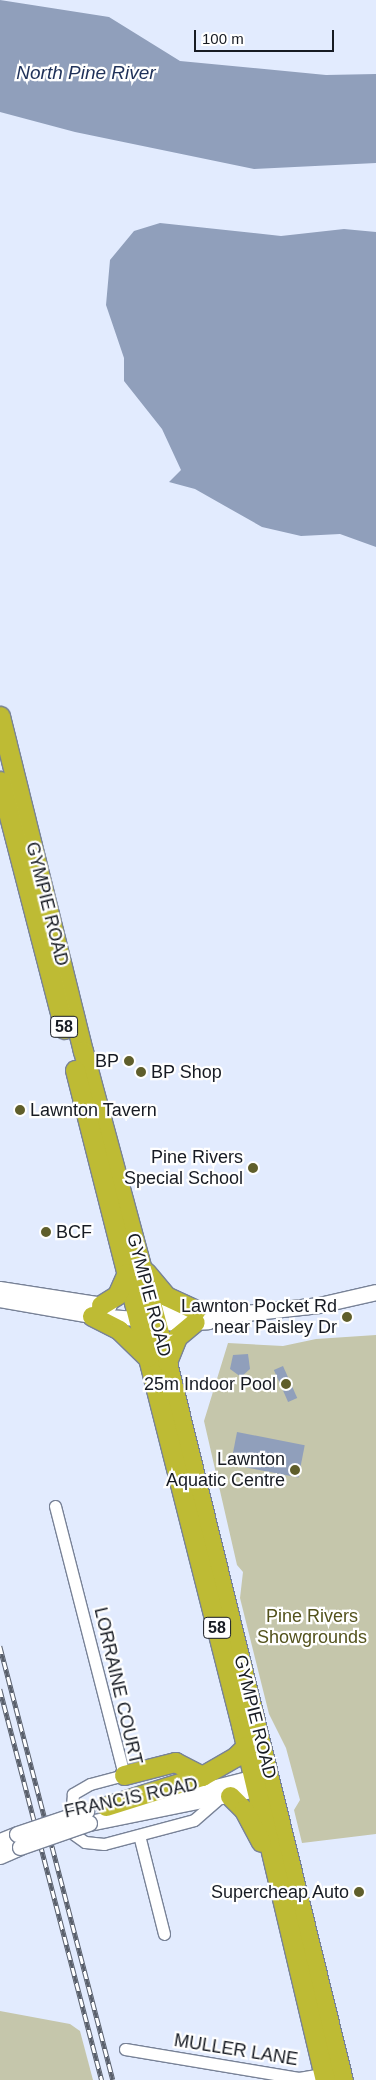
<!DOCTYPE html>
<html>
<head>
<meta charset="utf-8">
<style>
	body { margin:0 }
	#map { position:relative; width:376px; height:2080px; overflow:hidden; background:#e2ebfe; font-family:Helvetica,sans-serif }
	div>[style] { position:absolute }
	.green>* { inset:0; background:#c5c6ab }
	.water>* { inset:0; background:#909fbb; transform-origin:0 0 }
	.roads { filter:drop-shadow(1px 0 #788297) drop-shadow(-1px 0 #788297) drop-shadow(0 1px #788297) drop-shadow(0 -1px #788297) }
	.minor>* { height:11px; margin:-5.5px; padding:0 5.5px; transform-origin:5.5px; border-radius:5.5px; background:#fff }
	.tertiary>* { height:14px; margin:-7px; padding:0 7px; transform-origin:7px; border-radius:7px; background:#fff }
	.secondary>* { height:15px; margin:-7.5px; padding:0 7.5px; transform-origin:7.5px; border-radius:7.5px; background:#fff }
	.trunk>* { height:19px; margin:-9.5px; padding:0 9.5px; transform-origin:9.5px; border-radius:9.5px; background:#bebb34 }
	.rail>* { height:4.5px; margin-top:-2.25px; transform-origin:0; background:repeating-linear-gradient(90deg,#fff 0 8px,#5a606c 0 16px); box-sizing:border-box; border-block:1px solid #5a606c }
	.bridges { filter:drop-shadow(1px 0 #788297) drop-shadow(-1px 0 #788297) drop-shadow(0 1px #788297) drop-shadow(0 -1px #788297) }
	.secondary-bridge>* { height:15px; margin:-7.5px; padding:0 7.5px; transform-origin:7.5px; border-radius:7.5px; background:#fff }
	.dots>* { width:14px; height:14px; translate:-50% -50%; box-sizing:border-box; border:2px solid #fff; border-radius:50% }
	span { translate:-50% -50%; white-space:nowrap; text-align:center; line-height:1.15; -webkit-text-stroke:4.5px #fff; paint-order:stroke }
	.shield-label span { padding:1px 4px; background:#fff; border:1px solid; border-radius:4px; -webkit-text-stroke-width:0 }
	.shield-label { font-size:16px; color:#171b23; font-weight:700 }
	.street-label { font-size:18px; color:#171b23 }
	.poi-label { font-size:18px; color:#171b23 }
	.right { translate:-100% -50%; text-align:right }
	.left { translate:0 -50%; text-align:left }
	.park-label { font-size:18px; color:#53521c }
	.water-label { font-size:19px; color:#1f3159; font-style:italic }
	.scale { position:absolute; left:194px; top:30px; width:140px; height:22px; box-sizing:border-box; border:2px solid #171b23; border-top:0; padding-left:6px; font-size:15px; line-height:18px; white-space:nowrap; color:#171b23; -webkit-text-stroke:4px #fff; paint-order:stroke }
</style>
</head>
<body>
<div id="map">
	<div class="green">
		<div style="clip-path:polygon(376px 1335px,376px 1834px,302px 1843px,294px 1810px,300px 1800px,286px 1748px,269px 1714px,240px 1598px,243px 1572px,237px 1565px,204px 1421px,228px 1343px,283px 1346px,316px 1339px)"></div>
		<div style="clip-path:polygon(0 2011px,70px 2024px,80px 2031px,93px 2080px,0 2080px)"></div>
	</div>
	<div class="water">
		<div style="clip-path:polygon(0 0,109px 17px,180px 61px,326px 75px,376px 74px,376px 163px,254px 169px,75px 132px,0 112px)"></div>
		<div style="clip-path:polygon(160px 223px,281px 236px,344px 229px,376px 232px,376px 547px,340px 534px,301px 536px,262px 527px,195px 489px,169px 482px,181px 470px,162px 429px,124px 381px,124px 358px,106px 305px,110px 260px,134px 231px)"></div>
		<div style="clip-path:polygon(248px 1354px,250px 1369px,241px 1377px,230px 1369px,233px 1355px)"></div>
		<div style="left:283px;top:1366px;width:35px;height:10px;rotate:66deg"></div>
		<div style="left:237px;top:1432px;width:69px;height:33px;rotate:11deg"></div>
	</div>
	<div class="roads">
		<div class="minor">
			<div style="left:55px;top:1506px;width:278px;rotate:75.6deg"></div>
			<div style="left:124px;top:1775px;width:35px;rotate:165deg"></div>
			<div style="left:90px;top:1784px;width:20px;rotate:150deg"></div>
			<div style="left:73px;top:1794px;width:25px;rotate:95deg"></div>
			<div style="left:71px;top:1819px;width:16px;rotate:76deg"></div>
			<div style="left:75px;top:1835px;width:12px;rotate:35deg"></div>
			<div style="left:85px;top:1842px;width:19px;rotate:6deg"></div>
			<div style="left:104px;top:1844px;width:93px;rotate:-14.9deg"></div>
			<div style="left:194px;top:1820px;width:30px;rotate:-41deg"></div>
			<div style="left:139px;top:1835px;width:102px;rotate:75.8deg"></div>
			<div style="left:125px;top:2049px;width:176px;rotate:9.5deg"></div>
			<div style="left:299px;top:2078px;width:28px;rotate:-10deg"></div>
		</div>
		<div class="tertiary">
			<div style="left:0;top:1289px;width:111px;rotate:8.8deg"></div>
			<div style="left:0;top:1300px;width:93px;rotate:9.9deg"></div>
			<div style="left:92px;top:1316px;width:46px;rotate:3.7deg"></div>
		</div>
		<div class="secondary">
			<div style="left:142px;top:1309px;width:52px;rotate:1.1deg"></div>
			<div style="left:147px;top:1320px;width:27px;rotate:6deg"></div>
			<div style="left:174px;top:1323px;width:34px;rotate:-3deg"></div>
			<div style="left:208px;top:1321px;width:11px;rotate:-27deg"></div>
			<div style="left:218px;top:1316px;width:102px;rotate:-6.2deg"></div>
			<div style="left:319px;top:1305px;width:58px;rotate:-12.8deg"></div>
			<div style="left:141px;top:1801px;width:56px;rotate:-9.3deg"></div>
			<div style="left:196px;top:1792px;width:69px;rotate:-14.2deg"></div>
			<div style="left:89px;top:1823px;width:181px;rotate:-11.5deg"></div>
			<div style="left:0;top:1841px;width:18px;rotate:-22deg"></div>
			<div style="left:0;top:1856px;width:22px;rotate:-24deg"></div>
		</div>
		<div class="trunk">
			<div style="left:0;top:716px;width:345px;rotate:76.1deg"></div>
			<div style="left:83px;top:1051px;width:322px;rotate:74.9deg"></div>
			<div style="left:167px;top:1362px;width:739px;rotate:76.23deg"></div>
			<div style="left:0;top:781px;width:256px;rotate:75.5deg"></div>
			<div style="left:75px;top:1070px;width:676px;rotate:75.78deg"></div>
			<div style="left:241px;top:1725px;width:365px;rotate:76.7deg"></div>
			<div style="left:146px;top:1272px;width:31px;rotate:50deg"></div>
			<div style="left:166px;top:1296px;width:33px;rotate:25deg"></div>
			<div style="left:101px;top:1305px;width:19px;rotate:-32deg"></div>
			<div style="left:117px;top:1295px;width:24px;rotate:-66deg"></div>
			<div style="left:92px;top:1316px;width:30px;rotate:27deg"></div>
			<div style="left:119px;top:1330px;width:39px;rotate:44deg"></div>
			<div style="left:167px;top:1362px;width:27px;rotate:-68deg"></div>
			<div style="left:177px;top:1337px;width:23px;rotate:-40deg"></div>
			<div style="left:124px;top:1775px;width:53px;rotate:-14.3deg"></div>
			<div style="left:175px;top:1762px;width:30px;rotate:27deg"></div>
			<div style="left:230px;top:1796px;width:20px;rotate:45deg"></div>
			<div style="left:244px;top:1810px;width:36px;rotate:62deg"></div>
			<div style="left:106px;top:1806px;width:101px;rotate:-17.4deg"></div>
			<div style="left:202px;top:1776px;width:38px;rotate:-30deg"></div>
			<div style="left:235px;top:1757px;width:16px;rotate:-45deg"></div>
		</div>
	</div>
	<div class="rail">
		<div style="left:0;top:1646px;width:448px;rotate:75.4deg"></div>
		<div style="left:0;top:1689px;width:404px;rotate:75.4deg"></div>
	</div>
	<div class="bridges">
		<div class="secondary-bridge">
			<div style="left:17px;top:1834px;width:73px;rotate:-18.4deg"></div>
			<div style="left:20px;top:1847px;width:73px;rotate:-19.2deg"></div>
		</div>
	</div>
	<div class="dots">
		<div style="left:129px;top:1061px;background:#5f5e2b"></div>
		<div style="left:141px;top:1072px;background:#5f5e2b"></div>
		<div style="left:20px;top:1110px;background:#5f5e2b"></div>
		<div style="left:253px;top:1168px;background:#5f5e2b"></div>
		<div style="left:46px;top:1232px;background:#5f5e2b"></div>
		<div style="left:347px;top:1317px;background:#5f5e2b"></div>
		<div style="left:286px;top:1384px;background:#5f5e2b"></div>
		<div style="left:295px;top:1470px;background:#5f5e2b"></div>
		<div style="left:359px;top:1892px;background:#5f5e2b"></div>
	</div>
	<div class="shield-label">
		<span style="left:64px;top:1027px">58</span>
		<span style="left:217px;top:1628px">58</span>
	</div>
	<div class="street-label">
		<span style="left:47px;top:904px;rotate:76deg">GYMPIE ROAD</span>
		<span style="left:149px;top:1295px;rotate:75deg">GYMPIE ROAD</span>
		<span style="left:118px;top:1686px;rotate:77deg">LORRAINE COURT</span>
		<span style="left:255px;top:1717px;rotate:76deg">GYMPIE ROAD</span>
		<span style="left:131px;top:1798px;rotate:-12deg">FRANCIS ROAD</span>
		<span style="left:236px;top:2050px;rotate:9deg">MULLER LANE</span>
	</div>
	<div class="poi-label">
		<span class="right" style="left:119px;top:1061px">BP</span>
		<span class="left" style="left:151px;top:1072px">BP Shop</span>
		<span class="left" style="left:30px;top:1110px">Lawnton Tavern</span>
		<span class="right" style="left:243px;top:1168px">Pine Rivers<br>Special School</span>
		<span class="left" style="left:56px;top:1232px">BCF</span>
		<span class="right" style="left:337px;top:1317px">Lawnton Pocket Rd<br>near Paisley Dr</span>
		<span class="right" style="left:276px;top:1384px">25m Indoor Pool</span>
		<span class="right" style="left:285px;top:1470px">Lawnton<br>Aquatic Centre</span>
		<span class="right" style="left:349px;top:1892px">Supercheap Auto</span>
	</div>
	<div class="park-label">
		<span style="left:312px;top:1627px">Pine Rivers<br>Showgrounds</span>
	</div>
	<div class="water-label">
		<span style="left:86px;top:73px">North Pine River</span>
	</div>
	<div class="scale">100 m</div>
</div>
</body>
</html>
